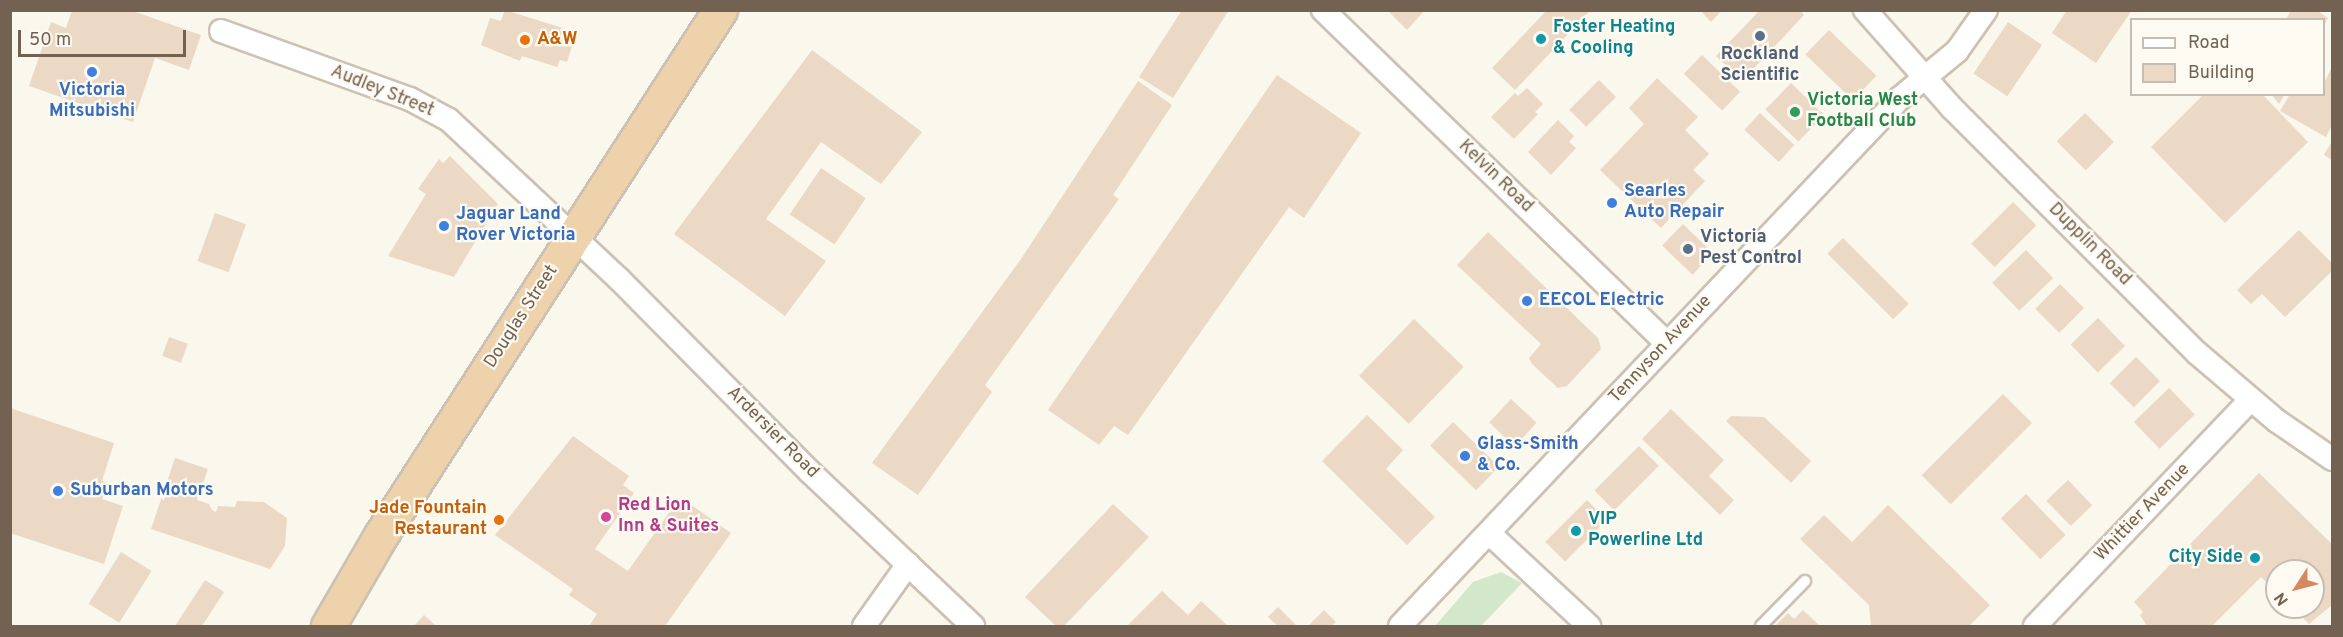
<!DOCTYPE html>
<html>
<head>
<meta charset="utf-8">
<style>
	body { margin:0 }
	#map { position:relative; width:2343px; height:637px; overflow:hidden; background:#faf7ec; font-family:Overpass,sans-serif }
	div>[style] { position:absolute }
	.green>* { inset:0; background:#d3e7cb }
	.building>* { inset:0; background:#ebd9c5; transform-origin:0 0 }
	.roads { filter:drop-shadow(2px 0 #ccc1b3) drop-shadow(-2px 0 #ccc1b3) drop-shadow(0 2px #ccc1b3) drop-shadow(0 -2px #ccc1b3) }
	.service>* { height:10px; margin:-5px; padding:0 5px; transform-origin:5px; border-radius:5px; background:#fff }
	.minor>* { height:22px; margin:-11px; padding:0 11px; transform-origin:11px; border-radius:11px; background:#fff }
	.trunk>* { height:33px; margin:-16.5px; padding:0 16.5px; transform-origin:16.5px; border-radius:16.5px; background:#eed2ac }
	.dots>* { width:16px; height:16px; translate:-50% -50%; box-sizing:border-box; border:3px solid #fdfaf2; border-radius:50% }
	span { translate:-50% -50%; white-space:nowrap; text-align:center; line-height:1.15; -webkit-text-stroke:4.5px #fdfaf2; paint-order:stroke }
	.culture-label { font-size:18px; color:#0d838f; font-weight:700 }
	.left { translate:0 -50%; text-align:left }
	.right { translate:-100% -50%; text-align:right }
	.food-label { font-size:18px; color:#c56008; font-weight:700 }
	.service-label { font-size:18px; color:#4e5e75; font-weight:700 }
	.shop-label { font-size:18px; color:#366cbe; font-weight:700 }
	.street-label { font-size:18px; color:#736251 }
	.leisure-label { font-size:18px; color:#27864d; font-weight:700 }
	.hotel-label { font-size:18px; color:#b23c85; font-weight:700 }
	.frame { position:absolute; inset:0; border:12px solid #736251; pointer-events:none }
	.legend { position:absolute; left:2130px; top:18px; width:195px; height:78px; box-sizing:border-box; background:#fdfaf2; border:2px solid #c6bdb2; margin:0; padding:8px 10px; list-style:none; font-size:18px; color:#736251 }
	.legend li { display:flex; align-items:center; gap:12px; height:30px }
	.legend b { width:30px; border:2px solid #c6bdb2 }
	.north { position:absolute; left:2265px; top:559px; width:60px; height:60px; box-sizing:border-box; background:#fdfaf2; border:2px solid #c6bdb2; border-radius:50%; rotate:234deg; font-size:16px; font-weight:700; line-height:24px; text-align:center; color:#736251 }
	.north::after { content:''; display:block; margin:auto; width:21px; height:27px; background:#d48961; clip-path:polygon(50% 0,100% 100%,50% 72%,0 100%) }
	.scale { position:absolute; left:18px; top:30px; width:168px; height:27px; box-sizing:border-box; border:3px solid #736251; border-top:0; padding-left:8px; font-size:18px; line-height:21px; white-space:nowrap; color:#736251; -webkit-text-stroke:4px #fdfaf2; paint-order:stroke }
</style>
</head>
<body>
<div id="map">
	<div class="green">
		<div style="clip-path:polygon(1501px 572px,1522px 583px,1481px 626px,1435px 626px,1473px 582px)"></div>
	</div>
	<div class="building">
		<div style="clip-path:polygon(72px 10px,130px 10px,201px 35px,189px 70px,155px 58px,133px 122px,29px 86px,51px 22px,66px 28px)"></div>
		<div style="clip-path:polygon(505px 10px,563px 28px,561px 34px,569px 36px,566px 44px,572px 46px,567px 62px,560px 60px,557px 67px,522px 56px,520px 61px,481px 45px,490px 18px,501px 21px)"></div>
		<div style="clip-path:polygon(1182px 10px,1229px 10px,1173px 98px,1139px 77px)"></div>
		<div style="clip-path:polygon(1387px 10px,1425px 10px,1407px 30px)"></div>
		<div style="clip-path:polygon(1547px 10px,1591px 10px,1515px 90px,1492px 68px)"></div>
		<div style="clip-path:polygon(1700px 10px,1722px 10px,1711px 22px)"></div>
		<div style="clip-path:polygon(1760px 10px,1800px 10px,1804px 15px,1742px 81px,1716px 56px)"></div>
		<div style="clip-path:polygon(2067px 10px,2132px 10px,2096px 63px,2052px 33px)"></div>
		<div style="clip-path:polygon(2291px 10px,2316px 10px,2328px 18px,2324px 26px,2324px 20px,2286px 20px)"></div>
		<div style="left:2008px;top:22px;width:41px;height:62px;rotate:34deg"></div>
		<div style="left:1829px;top:30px;width:66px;height:34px;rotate:44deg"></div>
		<div style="clip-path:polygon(812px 50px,922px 132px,881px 184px,821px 142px,766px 219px,826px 261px,785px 316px,674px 234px)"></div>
		<div style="left:1702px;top:55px;width:53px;height:26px;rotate:44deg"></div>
		<div style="clip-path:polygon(2332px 67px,2332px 125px,2326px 137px,2280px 111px,2290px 94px,2324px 94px,2324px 83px)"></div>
		<div style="clip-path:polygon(1277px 75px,1361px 133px,1304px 218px,1289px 207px,1128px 435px,1114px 426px,1099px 445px,1048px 410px)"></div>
		<div style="clip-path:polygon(1657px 78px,1698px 117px,1685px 130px,1709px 154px,1693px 170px,1705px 181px,1661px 228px,1600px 170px,1644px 124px,1629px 108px)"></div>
		<div style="left:1599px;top:80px;width:24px;height:42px;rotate:45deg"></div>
		<div style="clip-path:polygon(1138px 81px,1172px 105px,1113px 195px,1119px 199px,985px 385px,992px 392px,918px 495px,872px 463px,1021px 259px)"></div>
		<div style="left:1791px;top:83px;width:46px;height:37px;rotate:44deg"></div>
		<div style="clip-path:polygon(1527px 88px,1543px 104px,1535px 112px,1538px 114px,1514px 139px,1491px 117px,1515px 93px,1518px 96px)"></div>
		<div style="clip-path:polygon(2204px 94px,2262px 94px,2308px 142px,2225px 223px,2151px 147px)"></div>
		<div style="clip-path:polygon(2271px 94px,2285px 94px,2279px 104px)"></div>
		<div style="left:1760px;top:113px;width:47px;height:23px;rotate:43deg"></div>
		<div style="left:2085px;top:113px;width:41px;height:40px;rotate:45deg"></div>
		<div style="clip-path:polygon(1558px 120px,1574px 136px,1569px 142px,1576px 148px,1551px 175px,1528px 152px)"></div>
		<div style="clip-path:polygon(2332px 141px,2332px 160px,2324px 155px)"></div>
		<div style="clip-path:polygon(450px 156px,498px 204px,454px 277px,388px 256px,426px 194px,418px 189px,439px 159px,443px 163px)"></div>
		<div style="left:821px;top:168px;width:54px;height:56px;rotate:34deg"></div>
		<div style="left:2013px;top:202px;width:33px;height:59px;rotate:45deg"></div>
		<div style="left:215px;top:213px;width:33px;height:51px;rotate:20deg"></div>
		<div style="left:1683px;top:224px;width:42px;height:30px;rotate:44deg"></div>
		<div style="clip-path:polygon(2299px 230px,2332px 263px,2332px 271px,2285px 317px,2262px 294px,2251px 304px,2237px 290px)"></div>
		<div style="clip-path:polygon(1488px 232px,1598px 338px,1601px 349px,1567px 386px,1558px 388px,1532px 364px,1529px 358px,1541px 344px,1457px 265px)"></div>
		<div style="left:1843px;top:238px;width:93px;height:22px;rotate:45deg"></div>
		<div style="left:2026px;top:250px;width:39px;height:47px;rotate:46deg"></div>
		<div style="left:2060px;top:284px;width:34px;height:35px;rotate:45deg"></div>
		<div style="left:2098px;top:318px;width:39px;height:38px;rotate:46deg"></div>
		<div style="left:1414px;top:319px;width:69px;height:79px;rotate:44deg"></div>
		<div style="left:169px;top:337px;width:20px;height:20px;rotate:20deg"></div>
		<div style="left:2136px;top:357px;width:34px;height:37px;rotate:45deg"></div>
		<div style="left:2169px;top:388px;width:37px;height:49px;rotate:46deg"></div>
		<div style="left:2003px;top:394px;width:41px;height:115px;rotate:45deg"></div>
		<div style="left:1511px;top:399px;width:35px;height:32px;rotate:43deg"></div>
		<div style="clip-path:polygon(10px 408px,114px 443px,102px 481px,108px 483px,102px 499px,123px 506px,104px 564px,10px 533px)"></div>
		<div style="clip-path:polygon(1671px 409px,1724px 460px,1709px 476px,1734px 500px,1720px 515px,1642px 439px)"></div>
		<div style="clip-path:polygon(1367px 415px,1403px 450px,1386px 469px,1435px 517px,1407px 545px,1322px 461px)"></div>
		<div style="clip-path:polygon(1731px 416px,1764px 417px,1811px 461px,1791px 483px,1726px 421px)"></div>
		<div style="left:1453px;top:422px;width:64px;height:33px;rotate:44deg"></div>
		<div style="clip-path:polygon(573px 436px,629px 476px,623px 485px,634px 493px,595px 549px,628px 571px,680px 497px,731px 533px,665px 626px,589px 626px,597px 614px,569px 595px,573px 589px,495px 535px)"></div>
		<div style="left:1639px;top:446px;width:28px;height:63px;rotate:45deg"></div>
		<div style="clip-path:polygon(175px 458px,208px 469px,197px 500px,209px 504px,212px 510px,216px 512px,218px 506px,235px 507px,237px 501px,264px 502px,287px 518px,285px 546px,270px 569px,151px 529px)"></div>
		<div style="clip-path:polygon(2259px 473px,2332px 544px,2332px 605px,2309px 624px,2292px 607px,2313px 607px,2313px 571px,2277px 571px,2277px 592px,2261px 577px,2212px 626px,2147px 626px,2140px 615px,2143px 612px,2134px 602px)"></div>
		<div style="left:2068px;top:480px;width:35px;height:30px;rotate:46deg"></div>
		<div style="left:2026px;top:494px;width:57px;height:35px;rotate:46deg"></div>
		<div style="left:1587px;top:500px;width:28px;height:59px;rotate:45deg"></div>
		<div style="clip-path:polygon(1113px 504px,1149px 537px,1064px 626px,1056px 626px,1025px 597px)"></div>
		<div style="clip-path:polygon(1888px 505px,1990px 605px,1969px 626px,1871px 626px,1869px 605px,1800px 539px,1824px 515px,1852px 542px)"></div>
		<div style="left:121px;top:552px;width:36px;height:61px;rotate:32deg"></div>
		<div style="clip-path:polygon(205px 580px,224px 592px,202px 626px,175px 626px)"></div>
		<div style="clip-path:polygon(1162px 591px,1188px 615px,1201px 601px,1228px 626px,1127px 626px)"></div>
		<div style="clip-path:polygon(1278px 607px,1297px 626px,1278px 626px,1268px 617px)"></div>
		<div style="clip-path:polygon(1324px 610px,1336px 622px,1331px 626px,1308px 626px)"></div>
		<div style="clip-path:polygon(1803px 610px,1820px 626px,1776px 625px,1788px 613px,1794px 619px)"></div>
		<div style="clip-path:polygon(424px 615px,436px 626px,414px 626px)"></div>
	</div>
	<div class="roads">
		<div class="service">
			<div style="left:1761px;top:626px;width:63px;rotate:-45.6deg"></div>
		</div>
		<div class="minor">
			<div style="left:1323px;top:10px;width:479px;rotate:44.1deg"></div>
			<div style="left:1865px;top:10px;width:131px;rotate:48.4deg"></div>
			<div style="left:1952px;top:108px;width:346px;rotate:45deg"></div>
			<div style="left:2197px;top:353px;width:105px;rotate:40.4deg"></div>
			<div style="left:2277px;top:421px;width:67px;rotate:34.6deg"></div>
			<div style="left:221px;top:31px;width:201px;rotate:19.8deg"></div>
			<div style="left:410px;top:99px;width:44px;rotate:28.3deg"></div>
			<div style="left:449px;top:120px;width:233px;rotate:43.1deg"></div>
			<div style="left:619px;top:279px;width:270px;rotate:45.3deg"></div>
			<div style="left:809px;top:471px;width:226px;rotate:43.4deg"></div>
			<div style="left:1489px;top:533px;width:137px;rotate:42.9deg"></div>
			<div style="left:864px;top:626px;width:76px;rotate:-54.6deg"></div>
			<div style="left:1400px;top:626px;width:727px;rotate:-46.56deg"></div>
			<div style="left:1900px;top:98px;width:74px;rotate:-39.5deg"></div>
			<div style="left:1957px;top:51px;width:50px;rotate:-54.7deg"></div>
			<div style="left:2035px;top:626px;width:312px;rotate:-46.4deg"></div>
		</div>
		<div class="trunk">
			<div style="left:328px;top:626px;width:105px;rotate:-59.8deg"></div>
			<div style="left:381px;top:535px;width:625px;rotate:-57.15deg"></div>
		</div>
	</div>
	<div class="dots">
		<div style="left:1760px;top:36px;background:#5c6f8a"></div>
		<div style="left:1541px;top:39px;background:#0f9aa8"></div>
		<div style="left:525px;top:40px;background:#e8710a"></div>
		<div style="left:92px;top:72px;background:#3f7fe0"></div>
		<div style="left:1795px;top:112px;background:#2e9e5b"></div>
		<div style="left:1612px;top:203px;background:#3f7fe0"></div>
		<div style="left:444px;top:226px;background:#3f7fe0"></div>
		<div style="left:1688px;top:249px;background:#5c6f8a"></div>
		<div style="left:1527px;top:301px;background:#3f7fe0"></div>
		<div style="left:1465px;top:456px;background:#3f7fe0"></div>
		<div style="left:58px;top:491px;background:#3f7fe0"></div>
		<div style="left:606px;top:517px;background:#d1479c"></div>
		<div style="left:499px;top:520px;background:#e8710a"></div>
		<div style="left:1576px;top:531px;background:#0f9aa8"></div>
		<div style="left:2255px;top:558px;background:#0f9aa8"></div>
	</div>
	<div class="culture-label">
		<span class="left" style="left:1553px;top:39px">Foster Heating<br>&amp; Cooling</span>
		<span class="left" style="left:1588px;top:531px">VIP<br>Powerline Ltd</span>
		<span class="right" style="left:2243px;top:558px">City Side</span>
	</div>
	<div class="food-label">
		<span class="left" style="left:537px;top:40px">A&amp;W</span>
		<span class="right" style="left:487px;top:520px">Jade Fountain<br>Restaurant</span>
	</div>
	<div class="service-label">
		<span style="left:1760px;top:66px">Rockland<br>Scientific</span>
		<span class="left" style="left:1700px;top:249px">Victoria<br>Pest Control</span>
	</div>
	<div class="shop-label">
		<span style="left:92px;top:102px">Victoria<br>Mitsubishi</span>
		<span class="left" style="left:1624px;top:203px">Searles<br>Auto Repair</span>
		<span class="left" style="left:456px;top:226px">Jaguar Land<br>Rover Victoria</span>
		<span class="left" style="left:1539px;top:301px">EECOL Electric</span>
		<span class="left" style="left:1477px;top:456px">Glass-Smith<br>&amp; Co.</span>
		<span class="left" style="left:70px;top:491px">Suburban Motors</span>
	</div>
	<div class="street-label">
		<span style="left:382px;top:92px;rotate:22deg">Audley Street</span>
		<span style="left:1495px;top:177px;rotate:44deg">Kelvin Road</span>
		<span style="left:2089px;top:245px;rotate:45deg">Dupplin Road</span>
		<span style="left:522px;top:317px;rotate:-57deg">Douglas Street</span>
		<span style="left:1661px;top:350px;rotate:-47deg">Tennyson Avenue</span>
		<span style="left:772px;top:433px;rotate:45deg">Ardersier Road</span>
		<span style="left:2143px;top:513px;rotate:-46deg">Whittier Avenue</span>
	</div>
	<div class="leisure-label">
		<span class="left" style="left:1807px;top:112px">Victoria West<br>Football Club</span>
	</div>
	<div class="hotel-label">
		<span class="left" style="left:618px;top:517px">Red Lion<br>Inn &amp; Suites</span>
	</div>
	<div class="frame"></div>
	<ul class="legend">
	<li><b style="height:8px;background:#fff"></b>Road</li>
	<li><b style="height:16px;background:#ebd9c5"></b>Building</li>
	</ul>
	<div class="north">N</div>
	<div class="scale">50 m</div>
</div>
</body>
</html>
